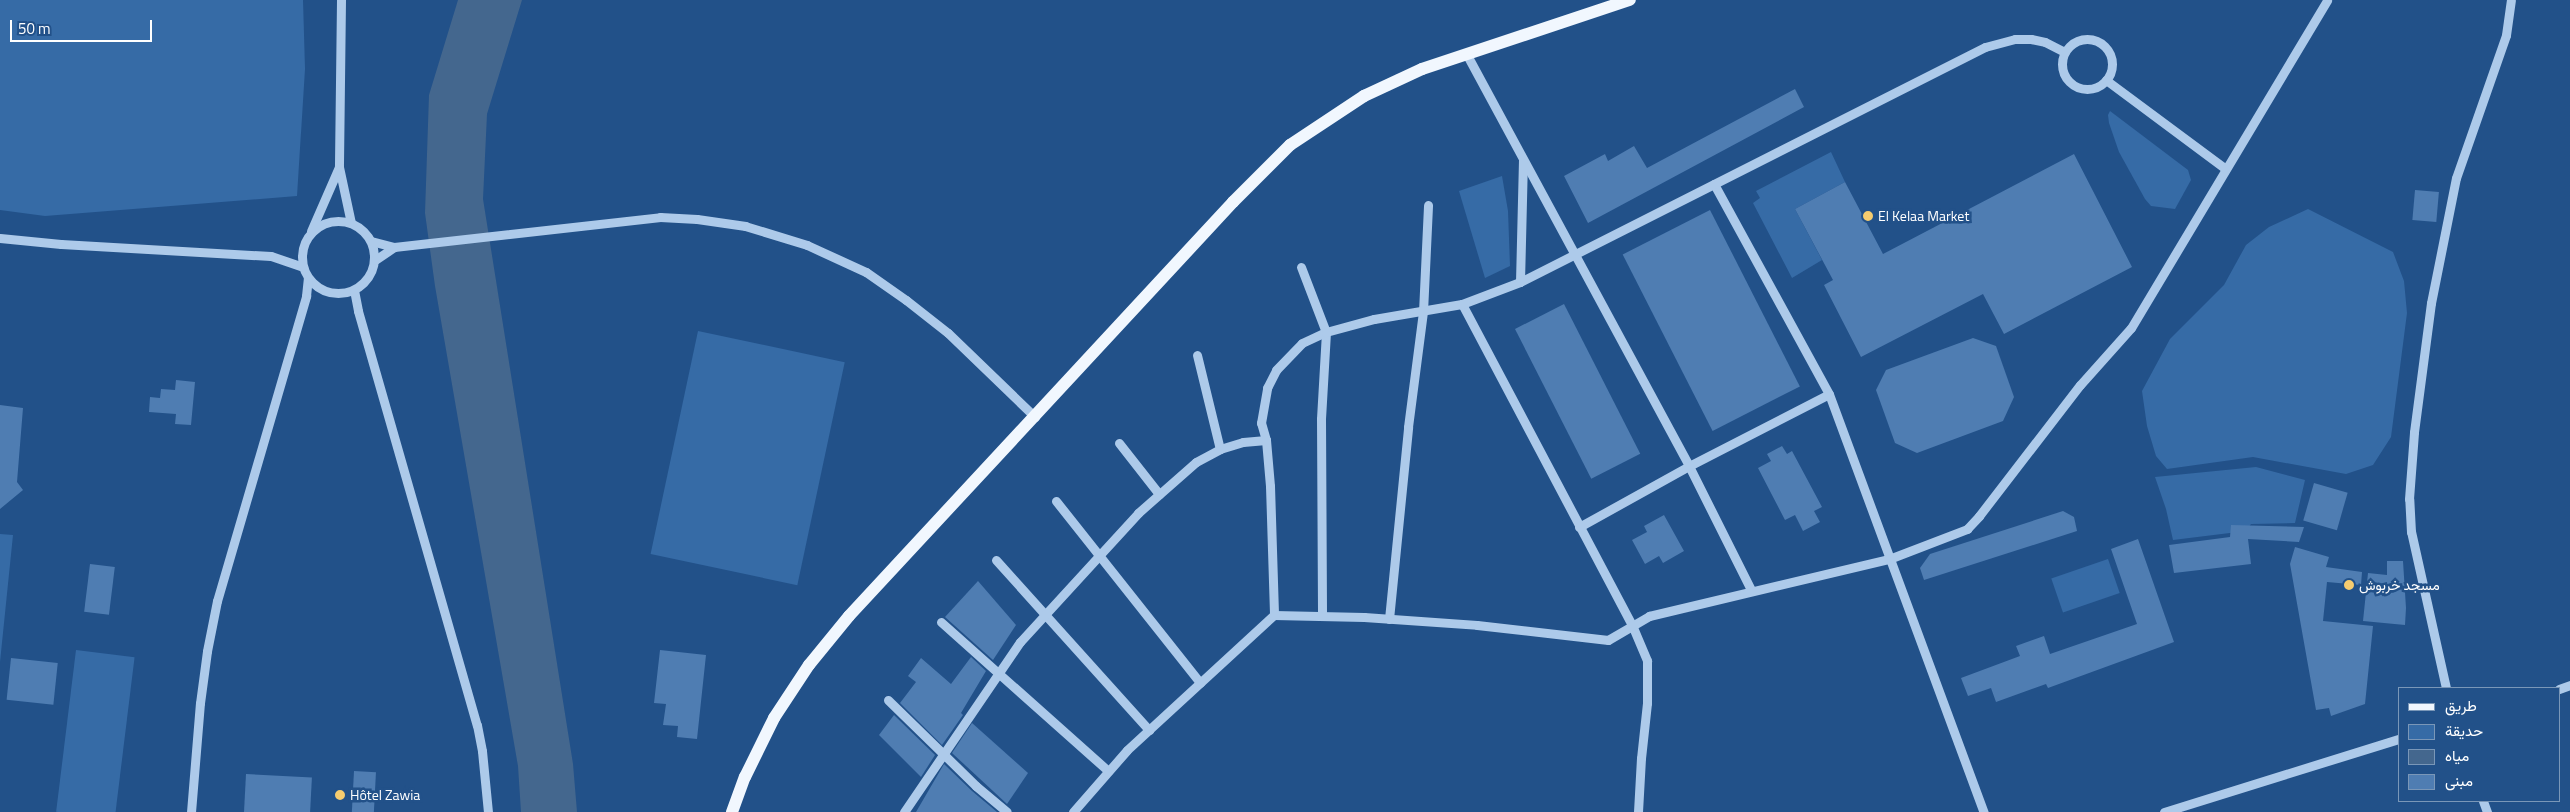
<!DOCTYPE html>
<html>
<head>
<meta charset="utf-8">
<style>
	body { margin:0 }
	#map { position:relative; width:2570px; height:812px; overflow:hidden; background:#225189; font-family:"Titillium Web",Vazirmatn,sans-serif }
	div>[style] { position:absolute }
	.green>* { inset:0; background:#366ba6; transform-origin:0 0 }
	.water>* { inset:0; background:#44678e }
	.building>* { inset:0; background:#4f7db2; transform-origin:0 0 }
	.minor>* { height:9px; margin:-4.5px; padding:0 4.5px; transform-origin:4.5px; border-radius:4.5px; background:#adcaea }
	.minor>.ring { margin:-4.5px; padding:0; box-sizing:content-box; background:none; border:9px solid #adcaea; border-radius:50% }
	.major>* { height:12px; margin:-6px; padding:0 6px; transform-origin:6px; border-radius:6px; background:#f1f7fe }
	.dots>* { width:14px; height:14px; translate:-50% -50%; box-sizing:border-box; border:2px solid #225189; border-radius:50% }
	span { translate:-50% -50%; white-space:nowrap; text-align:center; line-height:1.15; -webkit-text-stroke:5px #225189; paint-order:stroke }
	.poi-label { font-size:14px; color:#fff }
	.left { translate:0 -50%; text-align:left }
	.legend { position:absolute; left:2398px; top:687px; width:162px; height:115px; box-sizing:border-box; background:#225189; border:1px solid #7a97b8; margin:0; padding:6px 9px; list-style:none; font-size:15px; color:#fff }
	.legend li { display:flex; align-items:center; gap:10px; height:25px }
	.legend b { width:25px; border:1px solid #7a97b8 }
	.scale { position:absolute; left:10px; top:20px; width:142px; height:22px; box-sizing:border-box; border:2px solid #fff; border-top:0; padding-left:6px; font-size:15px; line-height:18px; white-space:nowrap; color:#fff; -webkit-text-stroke:4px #225189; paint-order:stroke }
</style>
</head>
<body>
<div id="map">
	<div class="green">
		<div style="clip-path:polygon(0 0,303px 0,305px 69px,297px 196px,45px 216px,0 210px)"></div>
		<div style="clip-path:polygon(2110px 111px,2188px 170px,2191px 180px,2175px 209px,2151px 206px,2145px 199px,2119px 152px,2109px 123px,2108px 115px)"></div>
		<div style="clip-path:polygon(1831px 152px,1845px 182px,1795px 209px,1822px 260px,1792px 278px,1753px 203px,1760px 198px,1756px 191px)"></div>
		<div style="clip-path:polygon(1502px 176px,1508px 211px,1510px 266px,1485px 278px,1459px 191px)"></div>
		<div style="clip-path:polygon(2308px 209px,2393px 252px,2404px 281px,2407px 313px,2391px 437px,2373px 465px,2346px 474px,2253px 457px,2167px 469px,2156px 456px,2147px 426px,2142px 391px,2170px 339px,2224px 285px,2246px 245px,2269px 227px)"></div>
		<div style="left:698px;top:331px;width:150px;height:228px;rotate:12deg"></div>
		<div style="clip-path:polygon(2256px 467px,2305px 480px,2295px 523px,2251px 524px,2246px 531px,2173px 540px,2166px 509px,2155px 477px)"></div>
		<div style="clip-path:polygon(0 534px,13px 535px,0 662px)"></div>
		<div style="left:2108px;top:559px;width:36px;height:60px;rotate:71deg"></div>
		<div style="left:76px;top:650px;width:59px;height:163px;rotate:7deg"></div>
	</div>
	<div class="water">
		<div style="clip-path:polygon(458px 0,522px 0,487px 114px,483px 199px,573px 764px,577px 812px,521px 812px,518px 766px,435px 286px,425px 213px,429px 95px)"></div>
	</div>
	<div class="building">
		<div style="clip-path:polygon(1795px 89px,1804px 107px,1588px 223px,1564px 176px,1605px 154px,1608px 161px,1634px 146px,1647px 168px)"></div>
		<div style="clip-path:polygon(2074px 154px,2132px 267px,2004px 334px,1983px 294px,1861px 357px,1824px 285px,1833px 280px,1795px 209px,1845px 182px,1883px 254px)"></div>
		<div style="left:2415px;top:190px;width:24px;height:30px;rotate:5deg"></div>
		<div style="left:1710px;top:210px;width:198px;height:98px;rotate:63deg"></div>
		<div style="left:1564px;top:304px;width:168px;height:55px;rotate:63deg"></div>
		<div style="clip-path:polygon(1973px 338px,1996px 346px,2014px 397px,2003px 421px,1917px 453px,1895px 443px,1876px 390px,1886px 370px)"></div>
		<div style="clip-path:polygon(176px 380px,195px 382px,191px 425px,175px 424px,176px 414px,149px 412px,150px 397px,160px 398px,161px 389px,175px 390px)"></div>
		<div style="clip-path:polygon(0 405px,23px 408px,17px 482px,23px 490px,0 509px)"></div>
		<div style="clip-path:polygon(1782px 446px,1787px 454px,1792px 451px,1822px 507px,1814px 511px,1820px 522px,1803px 531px,1795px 515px,1785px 520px,1758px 468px,1771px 461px,1767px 454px)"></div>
		<div style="left:2314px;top:483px;width:35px;height:39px;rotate:16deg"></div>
		<div style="clip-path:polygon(2063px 511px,2074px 517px,2077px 531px,1924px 580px,1920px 568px,1930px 554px)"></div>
		<div style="clip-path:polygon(1664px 515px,1684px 551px,1663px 563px,1659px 556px,1645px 564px,1632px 540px,1647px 532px,1644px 526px)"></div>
		<div style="clip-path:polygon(2231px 525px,2304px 527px,2299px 542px,2248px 539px,2251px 564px,2174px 573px,2169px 545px,2230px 537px)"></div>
		<div style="clip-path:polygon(2138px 539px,2174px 642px,2048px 688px,2046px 684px,1996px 702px,1991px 688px,1968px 696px,1961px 678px,2020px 656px,2016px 646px,2044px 636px,2050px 654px,2137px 624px,2111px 549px)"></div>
		<div style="clip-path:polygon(2295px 547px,2329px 557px,2326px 567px,2362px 572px,2361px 585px,2327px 582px,2323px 621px,2373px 626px,2365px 704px,2331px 716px,2329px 708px,2316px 710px,2290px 564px)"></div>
		<div style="clip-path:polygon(2387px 561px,2403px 561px,2406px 608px,2405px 625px,2363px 621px,2368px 573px,2387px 575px)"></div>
		<div style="left:90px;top:564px;width:25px;height:48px;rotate:7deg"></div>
		<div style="clip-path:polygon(978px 581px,1016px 625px,993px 660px,945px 617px)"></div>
		<div style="clip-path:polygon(660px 650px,706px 655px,697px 739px,677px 737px,678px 726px,663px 725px,666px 704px,654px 703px)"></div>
		<div style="clip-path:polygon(971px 657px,986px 671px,961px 713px,963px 715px,942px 745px,900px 703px,916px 682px,908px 676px,921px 658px,951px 684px)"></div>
		<div style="left:11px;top:658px;width:47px;height:42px;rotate:6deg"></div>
		<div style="clip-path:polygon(894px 715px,935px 755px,921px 777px,879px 735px)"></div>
		<div style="clip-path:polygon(972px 723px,1028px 773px,1007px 804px,952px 753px)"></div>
		<div style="clip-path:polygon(944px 764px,972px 791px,997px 812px,916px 812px)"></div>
		<div style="left:354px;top:771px;width:22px;height:41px;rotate:3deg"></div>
		<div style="left:246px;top:774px;width:66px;height:38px;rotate:3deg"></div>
	</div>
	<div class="minor">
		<div style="left:341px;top:0;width:167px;rotate:90.7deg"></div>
		<div style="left:339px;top:167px;width:57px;rotate:77.9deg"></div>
		<div class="ring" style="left:2062px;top:39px;width:41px;height:41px"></div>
		<div style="left:1467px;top:55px;width:467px;rotate:61.6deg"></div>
		<div style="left:1689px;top:466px;width:139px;rotate:63.4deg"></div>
		<div style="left:2106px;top:80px;width:149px;rotate:36.6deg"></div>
		<div style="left:1714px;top:184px;width:239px;rotate:61.3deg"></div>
		<div style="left:1829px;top:394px;width:446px;rotate:69.7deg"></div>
		<div class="ring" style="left:302px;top:221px;width:63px;height:63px"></div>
		<div style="left:311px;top:231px;width:70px;rotate:-66.4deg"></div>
		<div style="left:0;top:238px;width:61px;rotate:5.6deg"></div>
		<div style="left:61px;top:244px;width:210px;rotate:3.3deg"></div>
		<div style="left:271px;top:256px;width:34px;rotate:19deg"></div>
		<div style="left:371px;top:241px;width:24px;rotate:15deg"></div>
		<div style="left:394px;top:247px;width:268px;rotate:-6.4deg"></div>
		<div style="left:660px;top:217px;width:37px;rotate:3deg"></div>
		<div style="left:697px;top:219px;width:49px;rotate:8.3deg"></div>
		<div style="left:745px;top:226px;width:65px;rotate:17deg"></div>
		<div style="left:807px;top:245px;width:65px;rotate:24.6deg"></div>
		<div style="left:866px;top:272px;width:49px;rotate:35deg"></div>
		<div style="left:906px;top:300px;width:53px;rotate:38.2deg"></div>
		<div style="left:948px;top:333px;width:121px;rotate:44deg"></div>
		<div style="left:375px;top:260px;width:23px;rotate:-34deg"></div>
		<div style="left:1301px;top:267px;width:70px;rotate:69deg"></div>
		<div style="left:1326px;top:332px;width:87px;rotate:93.3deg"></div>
		<div style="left:1321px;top:419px;width:197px;rotate:89.7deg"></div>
		<div style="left:1520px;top:282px;width:122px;rotate:-88.6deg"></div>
		<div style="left:354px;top:290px;width:21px;rotate:79deg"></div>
		<div style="left:358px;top:311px;width:431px;rotate:74deg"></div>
		<div style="left:477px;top:725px;width:26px;rotate:79deg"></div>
		<div style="left:482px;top:751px;width:61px;rotate:84.4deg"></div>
		<div style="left:1462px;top:304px;width:363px;rotate:62.1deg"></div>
		<div style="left:1632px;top:625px;width:39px;rotate:67deg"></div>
		<div style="left:1647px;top:661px;width:42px;rotate:90deg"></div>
		<div style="left:1647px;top:703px;width:55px;rotate:96.2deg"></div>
		<div style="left:1641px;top:758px;width:54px;rotate:93.2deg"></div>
		<div style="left:1197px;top:355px;width:97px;rotate:76.3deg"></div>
		<div style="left:1266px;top:440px;width:46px;rotate:85deg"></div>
		<div style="left:1270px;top:486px;width:129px;rotate:88.2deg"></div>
		<div style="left:1119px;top:443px;width:65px;rotate:51.9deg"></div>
		<div style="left:1056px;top:501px;width:232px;rotate:51.6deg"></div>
		<div style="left:1579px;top:527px;width:126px;rotate:-29deg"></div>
		<div style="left:1689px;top:466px;width:157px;rotate:-27.2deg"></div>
		<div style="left:996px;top:560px;width:229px;rotate:48deg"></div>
		<div style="left:1389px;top:619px;width:193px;rotate:-84.3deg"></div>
		<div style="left:1408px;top:427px;width:116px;rotate:-82.6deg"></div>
		<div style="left:1423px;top:312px;width:107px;rotate:-87.3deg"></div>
		<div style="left:941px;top:622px;width:224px;rotate:41.7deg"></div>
		<div style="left:2446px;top:688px;width:160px;rotate:-102.6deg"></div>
		<div style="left:2411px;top:532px;width:33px;rotate:-93deg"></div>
		<div style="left:2409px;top:499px;width:67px;rotate:-85.7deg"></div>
		<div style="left:2414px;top:432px;width:130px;rotate:-82.5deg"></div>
		<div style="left:2431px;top:303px;width:127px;rotate:-78.7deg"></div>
		<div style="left:2456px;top:178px;width:151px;rotate:-70.7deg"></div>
		<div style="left:2506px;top:35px;width:35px;rotate:-82deg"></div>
		<div style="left:2559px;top:689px;width:12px;rotate:-20deg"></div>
		<div style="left:888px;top:700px;width:123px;rotate:44.3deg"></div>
		<div style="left:976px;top:786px;width:40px;rotate:40deg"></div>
		<div style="left:2483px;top:801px;width:12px;rotate:70deg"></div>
		<div style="left:191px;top:812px;width:109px;rotate:-85.3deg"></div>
		<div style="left:200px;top:703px;width:52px;rotate:-82.3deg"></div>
		<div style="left:207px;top:651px;width:51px;rotate:-78.7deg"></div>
		<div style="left:217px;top:601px;width:318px;rotate:-73.7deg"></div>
		<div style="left:306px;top:296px;width:18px;rotate:-84deg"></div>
		<div style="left:904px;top:812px;width:206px;rotate:-55.7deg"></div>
		<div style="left:1020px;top:642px;width:175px;rotate:-47.5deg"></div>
		<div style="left:1138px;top:513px;width:77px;rotate:-41.3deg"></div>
		<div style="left:1196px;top:462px;width:27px;rotate:-28deg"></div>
		<div style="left:1220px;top:449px;width:24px;rotate:-17deg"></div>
		<div style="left:1243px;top:442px;width:23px;rotate:-5deg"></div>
		<div style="left:1266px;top:440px;width:18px;rotate:-106deg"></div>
		<div style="left:1261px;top:423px;width:36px;rotate:-80deg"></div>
		<div style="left:1267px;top:388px;width:20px;rotate:-63deg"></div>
		<div style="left:1276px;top:370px;width:37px;rotate:-46deg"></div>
		<div style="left:1302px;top:343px;width:26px;rotate:-25deg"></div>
		<div style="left:1326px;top:332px;width:50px;rotate:-15.2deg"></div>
		<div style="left:1374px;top:319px;width:89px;rotate:-9.7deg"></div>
		<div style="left:1462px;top:304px;width:62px;rotate:-20.8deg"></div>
		<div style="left:1520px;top:282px;width:521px;rotate:-26.81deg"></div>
		<div style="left:1985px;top:47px;width:31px;rotate:-15deg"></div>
		<div style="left:2015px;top:39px;width:16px"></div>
		<div style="left:2031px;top:39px;width:14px;rotate:12deg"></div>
		<div style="left:2045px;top:42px;width:22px;rotate:27deg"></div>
		<div style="left:1073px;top:812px;width:82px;rotate:-48.9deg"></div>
		<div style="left:1127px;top:750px;width:200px;rotate:-42.6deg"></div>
		<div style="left:1274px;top:615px;width:90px;rotate:1.3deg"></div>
		<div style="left:1364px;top:617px;width:113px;rotate:4deg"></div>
		<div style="left:1477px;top:625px;width:132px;rotate:6.5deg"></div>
		<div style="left:1608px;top:640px;width:48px;rotate:-30.3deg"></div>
		<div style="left:1649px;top:616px;width:247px;rotate:-13.4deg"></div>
		<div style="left:1889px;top:559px;width:84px;rotate:-21deg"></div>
		<div style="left:1967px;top:529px;width:18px;rotate:-47deg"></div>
		<div style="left:1979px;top:516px;width:165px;rotate:-52.4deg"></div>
		<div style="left:2080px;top:385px;width:76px;rotate:-48.2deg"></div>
		<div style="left:2131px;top:328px;width:382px;rotate:-59.1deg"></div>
		<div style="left:2164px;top:812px;width:246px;rotate:-17.3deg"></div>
	</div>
	<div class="major">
		<div style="left:732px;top:812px;width:37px;rotate:-70deg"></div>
		<div style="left:745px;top:777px;width:66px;rotate:-63.8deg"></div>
		<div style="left:774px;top:718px;width:64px;rotate:-56.6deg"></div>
		<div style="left:809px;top:665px;width:63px;rotate:-50.8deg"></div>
		<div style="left:849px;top:616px;width:565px;rotate:-47.15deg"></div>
		<div style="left:1233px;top:202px;width:81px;rotate:-45deg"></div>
		<div style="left:1290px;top:145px;width:89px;rotate:-33.5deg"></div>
		<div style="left:1364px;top:96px;width:64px;rotate:-25deg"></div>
		<div style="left:1422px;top:69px;width:219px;rotate:-18.4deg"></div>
	</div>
	<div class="dots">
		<div style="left:1868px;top:216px;background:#f6cc6f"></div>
		<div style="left:2349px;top:585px;background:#f6cc6f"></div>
		<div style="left:340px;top:795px;background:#f6cc6f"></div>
	</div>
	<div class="poi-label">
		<span class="left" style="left:1878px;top:216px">El Kelaa Market</span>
		<span class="left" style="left:2359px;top:585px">مسجد خربوش</span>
		<span class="left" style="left:350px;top:795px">Hôtel Zawia</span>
	</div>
	<ul class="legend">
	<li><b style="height:6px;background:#f1f7fe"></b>طريق</li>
	<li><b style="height:14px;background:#366ba6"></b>حديقة</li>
	<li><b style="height:14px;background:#44678e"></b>مياه</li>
	<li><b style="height:14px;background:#4f7db2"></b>مبنى</li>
	</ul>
	<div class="scale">50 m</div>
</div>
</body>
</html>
